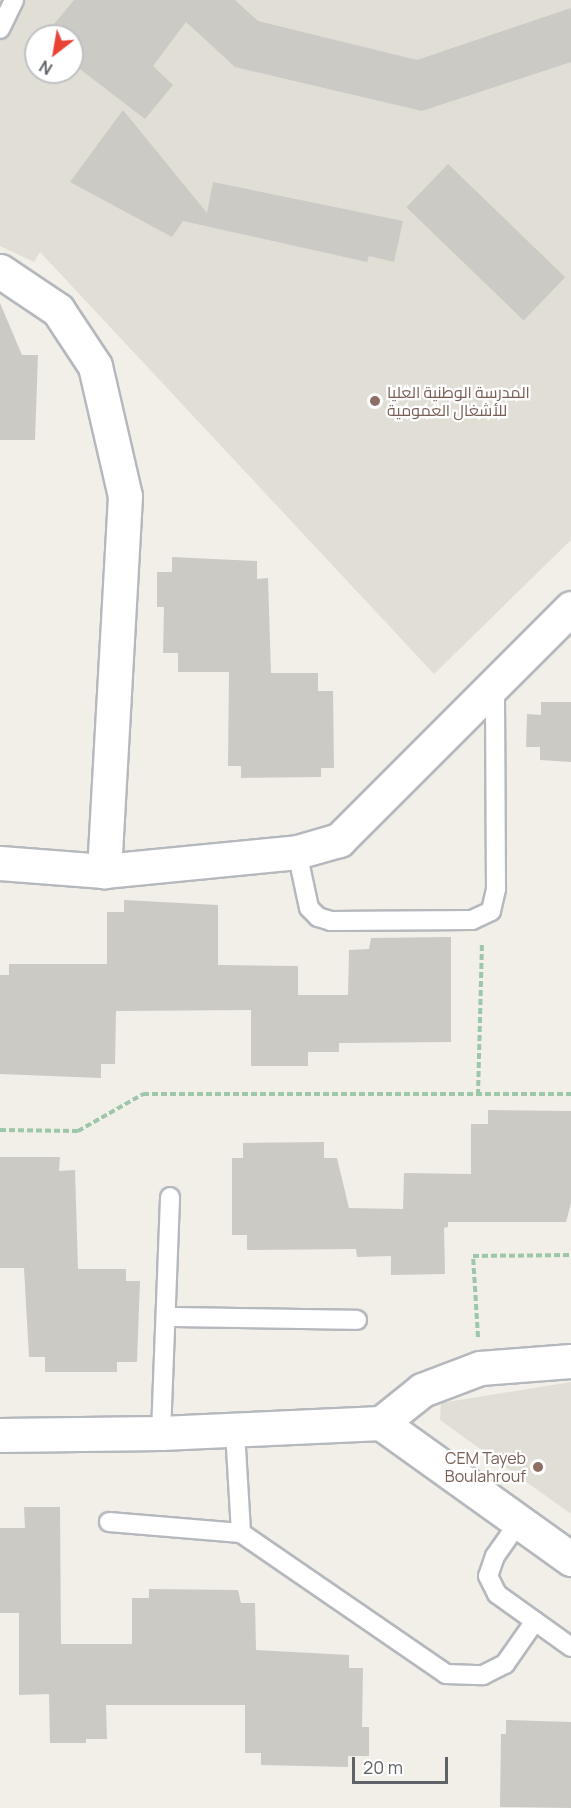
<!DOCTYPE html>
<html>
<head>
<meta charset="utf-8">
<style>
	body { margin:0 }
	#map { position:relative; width:571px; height:1808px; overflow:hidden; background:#f1efe8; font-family:Manrope,Cairo,sans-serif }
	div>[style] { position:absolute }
	.education>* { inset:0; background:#e1ded6 }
	.building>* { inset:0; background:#cccac5; transform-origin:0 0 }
	.path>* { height:4px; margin-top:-2px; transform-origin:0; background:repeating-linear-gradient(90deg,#9cc7a9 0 6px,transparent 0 9px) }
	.roads { filter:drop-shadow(2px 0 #b5b8bc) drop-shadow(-2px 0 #b5b8bc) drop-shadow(0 2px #b5b8bc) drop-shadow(0 -2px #b5b8bc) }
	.lane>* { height:18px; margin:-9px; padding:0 9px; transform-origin:9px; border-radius:9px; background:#fff }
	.street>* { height:33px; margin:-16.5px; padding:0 16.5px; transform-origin:16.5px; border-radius:16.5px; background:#fff }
	.dots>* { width:16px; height:16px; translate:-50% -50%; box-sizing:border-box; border:3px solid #fff; border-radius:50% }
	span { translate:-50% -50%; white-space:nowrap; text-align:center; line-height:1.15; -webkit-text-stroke:4.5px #fff; paint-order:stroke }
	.education-label { font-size:16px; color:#785e54 }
	.left { translate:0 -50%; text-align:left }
	.right { translate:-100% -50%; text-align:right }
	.north { position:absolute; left:24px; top:24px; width:60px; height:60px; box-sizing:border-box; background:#fff; border:2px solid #bfc1c3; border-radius:50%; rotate:211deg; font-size:16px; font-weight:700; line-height:24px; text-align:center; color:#5f6368 }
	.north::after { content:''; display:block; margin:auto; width:21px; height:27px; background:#ea4335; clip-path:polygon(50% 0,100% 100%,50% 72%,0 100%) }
	.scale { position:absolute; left:352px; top:1757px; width:96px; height:27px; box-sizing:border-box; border:3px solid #5f6368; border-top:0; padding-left:8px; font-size:18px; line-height:21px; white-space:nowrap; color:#5f6368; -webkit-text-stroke:4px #fff; paint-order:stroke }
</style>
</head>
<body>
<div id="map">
	<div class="education">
		<div style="clip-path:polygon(evenodd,0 0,571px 0,571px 540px,434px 674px,40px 252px,34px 262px,0 246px,0 0,36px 36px,72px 36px,72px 72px,36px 72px,36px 36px)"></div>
		<div style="clip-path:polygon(571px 1382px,571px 1514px,440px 1420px,441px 1403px)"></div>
	</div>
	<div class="building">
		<div style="clip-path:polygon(74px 0,235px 0,258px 21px,417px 60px,571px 8px,571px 62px,422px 111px,235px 67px,186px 22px,153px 66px,173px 85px,145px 119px,72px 63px,72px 36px,44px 36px)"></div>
		<div style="clip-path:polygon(123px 110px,207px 213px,213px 182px,403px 221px,394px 262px,369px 256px,367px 262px,183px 221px,172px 237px,70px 182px)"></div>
		<div style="left:448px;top:164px;width:163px;height:60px;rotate:44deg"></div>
		<div style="clip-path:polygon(0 303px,22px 355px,38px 355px,35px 440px,0 440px)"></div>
		<div style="clip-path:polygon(172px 557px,257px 561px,257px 579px,268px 578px,271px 673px,318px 673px,318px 691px,333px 691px,334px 768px,321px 768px,321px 777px,241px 778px,241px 766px,228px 766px,229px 672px,178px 672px,178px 653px,163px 653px,164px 607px,157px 607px,157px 572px,172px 572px)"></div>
		<div style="clip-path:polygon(541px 702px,571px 702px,571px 762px,540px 760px,540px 747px,526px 747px,527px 714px,541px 715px)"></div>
		<div style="clip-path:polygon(124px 900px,218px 905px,218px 965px,298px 966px,298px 995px,348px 995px,349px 950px,369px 949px,371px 938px,451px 937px,451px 1042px,339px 1043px,339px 1052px,308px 1052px,308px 1066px,251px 1066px,251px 1010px,116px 1011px,115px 1064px,101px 1064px,101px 1078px,0 1074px,0 975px,9px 975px,9px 964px,107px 964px,107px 912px,124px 912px)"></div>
		<div style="clip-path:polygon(488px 1110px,571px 1111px,571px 1203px,566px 1222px,448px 1222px,448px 1227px,444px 1228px,445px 1274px,391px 1275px,391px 1256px,357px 1257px,356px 1249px,247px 1250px,247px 1235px,232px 1235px,232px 1158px,243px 1158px,243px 1143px,324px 1142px,324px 1158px,337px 1158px,349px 1208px,403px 1209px,404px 1173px,471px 1174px,471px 1124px,488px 1124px)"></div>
		<div style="clip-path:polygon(0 1157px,60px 1157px,59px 1171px,75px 1170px,78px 1269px,126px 1269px,126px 1281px,140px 1281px,137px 1362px,117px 1362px,117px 1372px,45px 1372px,45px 1357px,29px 1357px,24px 1268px,0 1268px)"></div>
		<div style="clip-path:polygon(24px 1507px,60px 1507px,61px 1644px,132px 1644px,132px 1598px,149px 1598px,149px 1589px,238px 1590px,241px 1603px,255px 1603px,256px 1650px,349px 1655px,349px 1668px,363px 1668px,362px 1727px,369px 1727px,369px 1756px,348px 1756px,348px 1767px,261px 1765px,261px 1753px,245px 1753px,245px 1705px,106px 1705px,107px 1739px,86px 1739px,86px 1743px,50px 1743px,49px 1694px,19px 1695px,19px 1613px,0 1613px,0 1528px,25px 1528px)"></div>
		<div style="clip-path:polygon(506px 1720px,571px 1722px,571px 1808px,500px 1807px,501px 1734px,506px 1734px)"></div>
	</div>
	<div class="path">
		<div style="left:478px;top:1095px;width:153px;rotate:-88.5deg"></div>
		<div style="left:0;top:1130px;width:78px;rotate:0.7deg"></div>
		<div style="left:78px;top:1131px;width:75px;rotate:-29.6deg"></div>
		<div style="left:143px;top:1094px;width:428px"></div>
		<div style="left:478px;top:1337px;width:81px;rotate:-93.5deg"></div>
		<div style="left:473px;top:1256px;width:98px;rotate:-0.6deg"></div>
	</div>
	<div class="roads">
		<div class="lane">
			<div style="left:0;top:29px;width:32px;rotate:-64deg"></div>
			<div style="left:297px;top:852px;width:57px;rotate:77.9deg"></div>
			<div style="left:309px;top:908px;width:13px;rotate:45deg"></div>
			<div style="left:318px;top:917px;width:14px;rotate:17deg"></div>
			<div style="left:331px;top:921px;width:141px;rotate:-0.4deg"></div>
			<div style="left:472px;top:920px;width:21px;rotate:-25deg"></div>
			<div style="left:491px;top:911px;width:23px;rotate:-77deg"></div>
			<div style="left:496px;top:889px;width:202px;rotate:-90.3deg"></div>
			<div style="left:168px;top:1317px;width:189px;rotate:0.9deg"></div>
			<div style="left:235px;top:1431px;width:102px;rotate:86.6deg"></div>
			<div style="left:161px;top:1433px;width:236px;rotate:-87.8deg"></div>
			<div style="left:109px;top:1522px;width:132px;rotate:4.8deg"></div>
			<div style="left:241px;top:1533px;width:249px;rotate:34.5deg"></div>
			<div style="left:446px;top:1674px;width:37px;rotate:2deg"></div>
			<div style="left:483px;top:1675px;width:25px;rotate:-27deg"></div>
			<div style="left:505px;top:1664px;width:52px;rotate:-55.1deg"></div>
			<div style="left:519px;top:1522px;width:42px;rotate:125.2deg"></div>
			<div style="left:495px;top:1556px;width:21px;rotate:109deg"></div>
			<div style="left:488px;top:1576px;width:20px;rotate:63deg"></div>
			<div style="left:497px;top:1594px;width:91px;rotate:35.6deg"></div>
		</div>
		<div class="street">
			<div style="left:0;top:271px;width:70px;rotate:33.9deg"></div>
			<div style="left:58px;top:310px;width:67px;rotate:56.5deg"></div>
			<div style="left:95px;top:366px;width:133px;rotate:77deg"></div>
			<div style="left:125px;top:496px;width:376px;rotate:93.2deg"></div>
			<div style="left:0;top:863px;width:104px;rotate:4.4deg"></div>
			<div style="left:104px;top:871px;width:194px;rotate:-5.6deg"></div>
			<div style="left:297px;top:852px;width:44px;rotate:-15.9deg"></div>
			<div style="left:339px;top:840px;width:328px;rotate:-45deg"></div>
			<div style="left:381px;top:1423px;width:234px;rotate:35.6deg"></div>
			<div style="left:0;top:1435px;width:161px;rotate:-0.7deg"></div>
			<div style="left:161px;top:1433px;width:220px;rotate:-2.6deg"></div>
			<div style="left:381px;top:1423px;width:53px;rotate:-38.8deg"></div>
			<div style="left:422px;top:1390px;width:62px;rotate:-20.8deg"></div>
			<div style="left:480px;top:1368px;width:91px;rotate:-4.4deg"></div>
		</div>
	</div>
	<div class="dots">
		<div style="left:375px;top:401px;background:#8d6e63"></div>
		<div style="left:538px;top:1467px;background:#8d6e63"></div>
	</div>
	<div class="education-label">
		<span class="left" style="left:387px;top:401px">المدرسة الوطنية العليا<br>للأشغال العمومية</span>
		<span class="right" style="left:526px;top:1467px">CEM Tayeb<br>Boulahrouf</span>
	</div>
	<div class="north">N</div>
	<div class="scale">20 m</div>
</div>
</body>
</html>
